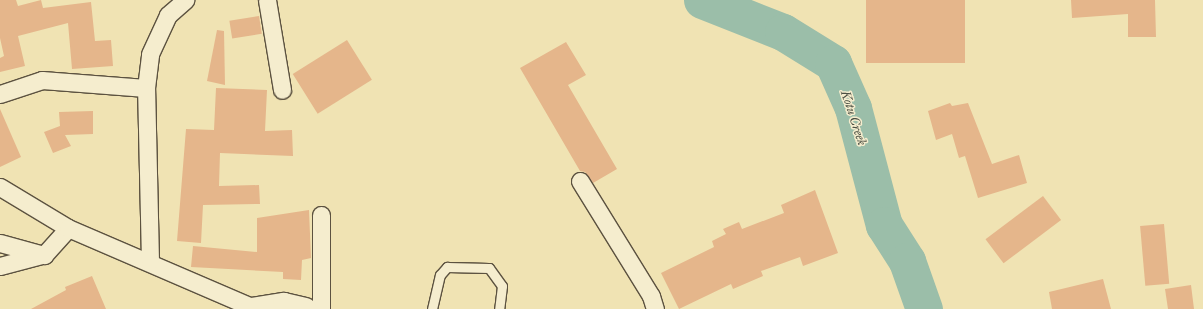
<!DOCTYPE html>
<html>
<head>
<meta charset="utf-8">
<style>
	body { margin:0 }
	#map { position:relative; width:1203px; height:309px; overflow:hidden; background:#f0e3b3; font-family:"IM FELL Great Primer",serif }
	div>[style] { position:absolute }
	.river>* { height:37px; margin:-18.5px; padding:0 18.5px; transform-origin:18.5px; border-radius:18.5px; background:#9bbea9 }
	.building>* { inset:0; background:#e5b68b; transform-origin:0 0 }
	.roads { filter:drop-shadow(1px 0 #5c5240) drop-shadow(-1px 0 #5c5240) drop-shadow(0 1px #5c5240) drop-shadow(0 -1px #5c5240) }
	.service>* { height:9px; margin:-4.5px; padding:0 4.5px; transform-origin:4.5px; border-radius:4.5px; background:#f5edce }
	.minor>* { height:17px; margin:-8.5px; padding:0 8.5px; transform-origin:8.5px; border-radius:8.5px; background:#f5edce }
	.tertiary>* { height:22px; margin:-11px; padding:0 11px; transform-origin:11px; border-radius:11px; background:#f5edce }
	span { translate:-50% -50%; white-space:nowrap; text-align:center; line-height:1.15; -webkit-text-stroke:3px #f5edce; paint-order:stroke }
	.water-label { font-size:13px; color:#4c5044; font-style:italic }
</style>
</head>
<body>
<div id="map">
	<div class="river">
		<div style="left:702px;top:0;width:87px;rotate:21.6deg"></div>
		<div style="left:783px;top:32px;width:59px;rotate:31.8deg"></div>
		<div style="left:833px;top:63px;width:49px;rotate:66deg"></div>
		<div style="left:853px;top:108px;width:121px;rotate:75.2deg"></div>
		<div style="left:884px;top:225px;width:43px;rotate:57.4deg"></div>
		<div style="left:907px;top:261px;width:51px;rotate:70.5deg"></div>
	</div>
	<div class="building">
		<div style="clip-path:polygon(0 0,16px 0,18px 6px,41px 0,43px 8px,91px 2px,95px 41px,111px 40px,113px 66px,72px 69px,68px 23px,18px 36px,25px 66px,0 72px,0 58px,4px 56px,0 38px)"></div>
		<div style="left:866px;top:0;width:99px;height:63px"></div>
		<div style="clip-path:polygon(1071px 0,1155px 0,1156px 37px,1128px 37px,1128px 14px,1072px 18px)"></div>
		<div style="left:259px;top:16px;width:18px;height:30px;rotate:81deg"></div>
		<div style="clip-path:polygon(217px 30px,224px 31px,225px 85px,207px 81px)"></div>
		<div style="left:347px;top:40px;width:47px;height:64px;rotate:58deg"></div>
		<div style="clip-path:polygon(566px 42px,586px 75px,568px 85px,617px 169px,593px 183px,585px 172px,580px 171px,520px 68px)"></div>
		<div style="clip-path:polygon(216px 88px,267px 90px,265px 131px,292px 130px,293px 156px,220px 153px,219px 186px,259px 185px,260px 204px,203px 205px,201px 243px,177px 241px,186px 129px,214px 130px)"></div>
		<div style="clip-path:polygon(950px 103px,952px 106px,968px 103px,992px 164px,1019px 155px,1027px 183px,978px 198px,965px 156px,959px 158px,952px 134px,936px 140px,928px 111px)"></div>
		<div style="clip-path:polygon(0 109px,21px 157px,0 167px)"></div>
		<div style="clip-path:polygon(93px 111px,93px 134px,65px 135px,71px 146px,53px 153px,44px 132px,60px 126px,59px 112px)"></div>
		<div style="clip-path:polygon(815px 190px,838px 253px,803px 266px,800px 257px,761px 271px,763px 276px,733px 289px,731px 284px,679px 309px,661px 273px,714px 247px,712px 241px,726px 234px,723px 229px,739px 222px,742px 229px,784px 213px,781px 205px)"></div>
		<div style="left:1043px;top:196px;width:30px;height:72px;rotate:53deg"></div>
		<div style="clip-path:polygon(309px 210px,311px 258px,302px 260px,301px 280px,283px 279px,283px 272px,191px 267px,193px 246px,257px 252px,257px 218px)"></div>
		<div style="left:1164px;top:224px;width:60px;height:24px;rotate:85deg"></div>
		<div style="clip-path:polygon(92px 276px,106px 309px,31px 309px,66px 290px,65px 287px)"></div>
		<div style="clip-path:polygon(1103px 279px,1111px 309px,1052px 309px,1049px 292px)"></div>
		<div style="clip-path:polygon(1191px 285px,1194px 309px,1168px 309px,1165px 289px)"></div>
	</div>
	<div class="roads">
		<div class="service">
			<div style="left:432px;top:309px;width:35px;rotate:-77deg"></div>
			<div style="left:440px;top:275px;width:11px;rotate:-49deg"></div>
			<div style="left:447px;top:267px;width:42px;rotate:1.4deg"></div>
			<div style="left:489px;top:268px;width:22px;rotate:54deg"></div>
			<div style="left:502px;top:286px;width:23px;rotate:97deg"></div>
		</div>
		<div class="minor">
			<div style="left:267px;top:0;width:91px;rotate:80.5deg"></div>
			<div style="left:0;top:94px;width:44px;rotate:-18.4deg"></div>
			<div style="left:42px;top:80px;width:104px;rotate:4.4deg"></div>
			<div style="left:580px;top:181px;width:135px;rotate:58.3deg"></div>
			<div style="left:651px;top:296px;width:14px;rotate:73deg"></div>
			<div style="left:0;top:187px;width:79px;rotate:31.1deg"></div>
			<div style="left:321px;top:215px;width:94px;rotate:90deg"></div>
			<div style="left:0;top:243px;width:46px;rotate:15.3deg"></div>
			<div style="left:44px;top:255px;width:36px;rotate:-48deg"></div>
			<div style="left:68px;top:228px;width:202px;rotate:23.3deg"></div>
			<div style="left:150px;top:261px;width:173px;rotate:-91.3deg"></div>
			<div style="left:146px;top:88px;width:34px;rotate:-83deg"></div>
			<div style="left:150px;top:54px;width:43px;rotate:-65.2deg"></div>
			<div style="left:168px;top:15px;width:23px;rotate:-41deg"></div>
			<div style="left:0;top:266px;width:43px;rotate:-14.7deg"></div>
		</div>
		<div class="tertiary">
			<div style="left:251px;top:309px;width:33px;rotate:-9deg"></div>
			<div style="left:284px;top:304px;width:22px;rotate:13deg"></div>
		</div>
	</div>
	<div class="water-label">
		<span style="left:853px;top:118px;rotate:72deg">Kotu Creek</span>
	</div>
</div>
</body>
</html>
